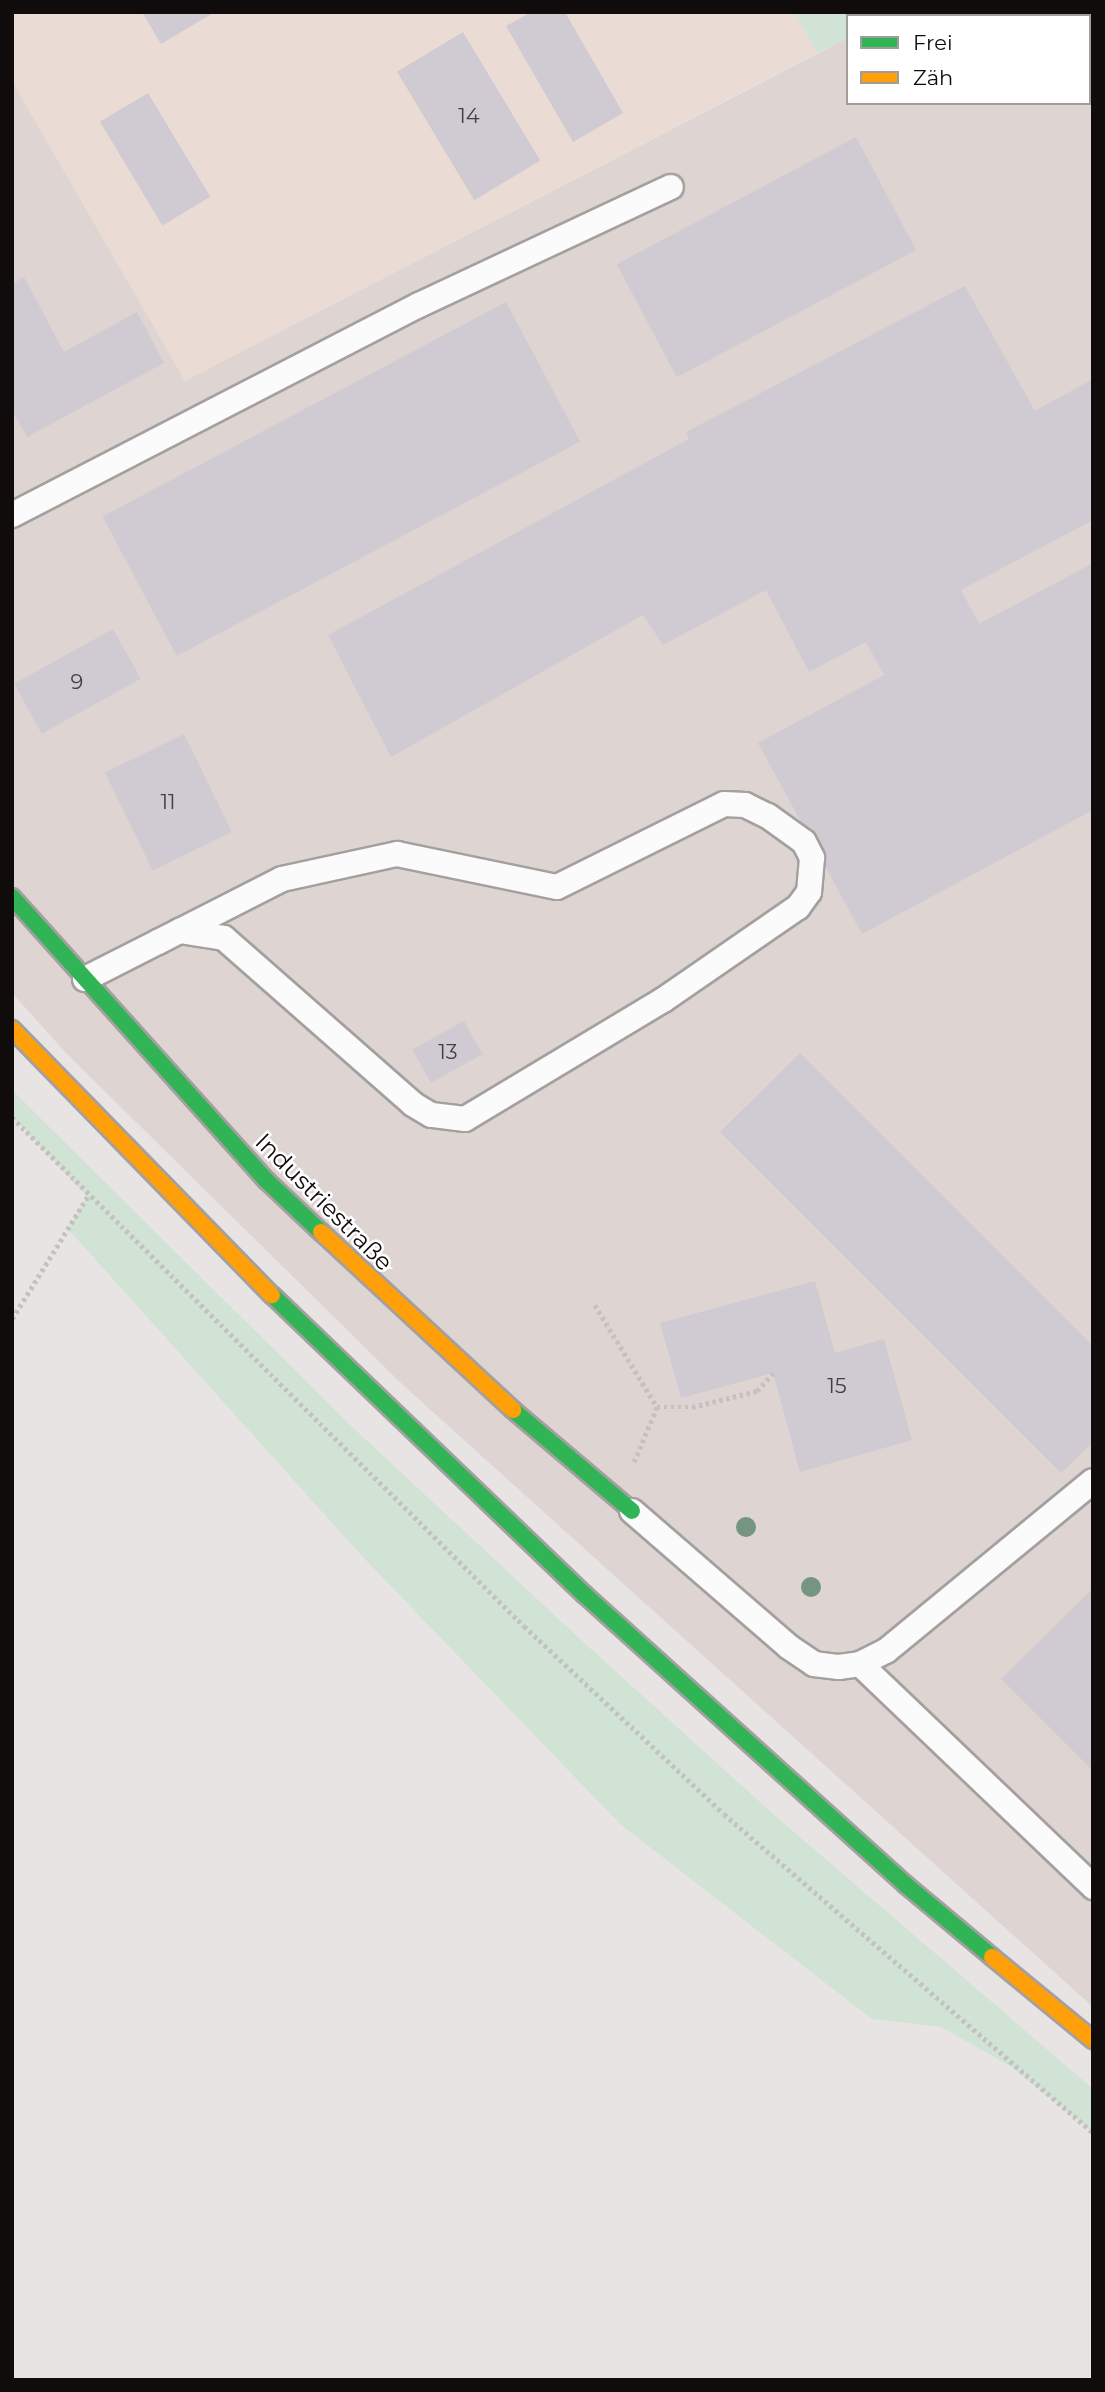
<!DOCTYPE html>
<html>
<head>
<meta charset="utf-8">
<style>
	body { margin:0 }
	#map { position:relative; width:1105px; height:2392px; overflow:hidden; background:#e8e4e3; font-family:Montserrat,sans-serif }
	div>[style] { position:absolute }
	.commercial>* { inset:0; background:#eadcd5 }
	.built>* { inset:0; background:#ded4d1; transform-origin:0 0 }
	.green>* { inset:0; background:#d0e3d4 }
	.building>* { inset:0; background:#d0cbd2; transform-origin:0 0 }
	.path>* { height:4.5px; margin-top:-2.25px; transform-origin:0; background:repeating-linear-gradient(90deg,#c3c2c1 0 3.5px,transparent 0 7px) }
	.roads { filter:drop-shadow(2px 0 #a3a09f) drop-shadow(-2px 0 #a3a09f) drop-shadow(0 2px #a3a09f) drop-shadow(0 -2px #a3a09f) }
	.lane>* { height:24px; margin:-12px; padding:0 12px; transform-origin:12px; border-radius:12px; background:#fcfbfb }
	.fast>* { height:16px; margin:-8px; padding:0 8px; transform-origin:8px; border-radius:8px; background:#30b455 }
	.slow>* { height:16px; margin:-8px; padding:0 8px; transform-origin:8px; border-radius:8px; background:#ff9f0a }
	.trees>* { width:20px; height:20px; margin:-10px; border-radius:50%; background:#769581 }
	span { translate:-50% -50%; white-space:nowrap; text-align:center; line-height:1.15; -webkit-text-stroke:5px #fff; paint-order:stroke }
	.number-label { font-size:21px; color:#444041 }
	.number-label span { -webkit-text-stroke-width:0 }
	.street-label { font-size:24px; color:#0f0c0b }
	.frame { position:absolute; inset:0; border:14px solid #0f0c0b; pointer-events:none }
	.legend { position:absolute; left:846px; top:14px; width:245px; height:91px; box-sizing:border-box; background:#fff; border:2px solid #9f9e9d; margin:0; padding:9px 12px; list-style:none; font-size:21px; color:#0f0c0b }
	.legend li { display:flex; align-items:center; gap:14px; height:35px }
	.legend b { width:35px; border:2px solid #9f9e9d }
</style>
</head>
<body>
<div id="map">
	<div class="commercial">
		<div style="clip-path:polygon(12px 12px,794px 12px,817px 53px,185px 381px,12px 81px)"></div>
	</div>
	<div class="built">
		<div style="left:900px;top:12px;width:183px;height:8px"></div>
		<div style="clip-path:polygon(1089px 22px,1093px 28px,1093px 2007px,404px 1386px,67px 1054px,12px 993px,12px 81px,185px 381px,848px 38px,848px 103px,1089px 103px)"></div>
	</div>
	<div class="green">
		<div style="clip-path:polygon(794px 12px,900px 12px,848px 16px,848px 38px,817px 53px)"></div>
		<div style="clip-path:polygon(12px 1090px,349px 1424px,580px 1639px,773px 1814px,1093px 2089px,1093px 2133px,1012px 2067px,941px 2027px,872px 2019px,620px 1824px,361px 1555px,68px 1229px,87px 1196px,12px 1117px)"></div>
	</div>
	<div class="building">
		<div style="clip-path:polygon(142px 12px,215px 12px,161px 44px)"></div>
		<div style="clip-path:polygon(531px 12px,565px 12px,623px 113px,573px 142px,506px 26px)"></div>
		<div style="left:463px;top:32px;width:150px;height:77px;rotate:59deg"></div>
		<div style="left:148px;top:93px;width:121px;height:56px;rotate:59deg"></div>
		<div style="left:856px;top:137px;width:128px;height:271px;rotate:62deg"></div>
		<div style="clip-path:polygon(24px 277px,64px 352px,137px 312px,164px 363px,27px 437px,12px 410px,12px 284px)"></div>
		<div style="clip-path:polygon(965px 286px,1035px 411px,1093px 379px,1093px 520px,961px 590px,979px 624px,1093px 563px,1093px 810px,862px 934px,758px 743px,884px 675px,866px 642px,809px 672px,766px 590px,663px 645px,643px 615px,391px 757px,328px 635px,689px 439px,686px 432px)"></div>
		<div style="left:506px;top:302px;width:158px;height:457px;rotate:62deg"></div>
		<div style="left:113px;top:629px;width:57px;height:113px;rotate:61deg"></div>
		<div style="left:184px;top:734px;width:109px;height:88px;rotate:64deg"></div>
		<div style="left:464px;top:1021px;width:38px;height:59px;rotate:61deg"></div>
		<div style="clip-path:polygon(800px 1053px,1093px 1346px,1093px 1442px,1061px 1473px,720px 1132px)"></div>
		<div style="clip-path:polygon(815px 1281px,835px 1353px,884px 1339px,912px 1440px,800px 1472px,773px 1373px,681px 1398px,660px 1323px)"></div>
		<div style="clip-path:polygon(1093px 1588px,1093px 1771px,1001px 1679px)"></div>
	</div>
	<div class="path">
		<div style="left:12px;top:1117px;width:722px;rotate:44.83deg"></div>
		<div style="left:524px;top:1626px;width:274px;rotate:43.2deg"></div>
		<div style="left:724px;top:1814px;width:488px;rotate:40.8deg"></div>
		<div style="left:595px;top:1305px;width:119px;rotate:58.7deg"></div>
		<div style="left:12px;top:1319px;width:145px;rotate:-58.3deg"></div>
		<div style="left:634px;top:1462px;width:60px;rotate:-67.3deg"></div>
		<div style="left:657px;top:1407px;width:35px"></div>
		<div style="left:692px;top:1407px;width:67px;rotate:-13.8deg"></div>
		<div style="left:757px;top:1391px;width:24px;rotate:-48deg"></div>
	</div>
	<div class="roads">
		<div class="lane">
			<div style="left:12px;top:515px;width:458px;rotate:-27.3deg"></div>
			<div style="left:419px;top:305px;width:278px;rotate:-25.1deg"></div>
			<div style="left:85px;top:979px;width:82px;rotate:-26.9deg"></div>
			<div style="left:158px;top:942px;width:25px;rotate:-27deg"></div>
			<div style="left:180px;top:931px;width:114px;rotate:-27deg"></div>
			<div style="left:282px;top:879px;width:118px;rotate:-12.3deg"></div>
			<div style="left:397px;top:854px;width:163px;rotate:11.7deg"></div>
			<div style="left:557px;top:887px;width:186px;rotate:-26.4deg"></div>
			<div style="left:724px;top:804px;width:21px;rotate:3deg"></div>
			<div style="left:745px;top:805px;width:25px;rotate:26deg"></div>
			<div style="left:768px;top:816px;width:44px;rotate:35.8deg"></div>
			<div style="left:804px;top:842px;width:18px;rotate:63deg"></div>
			<div style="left:812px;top:858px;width:34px;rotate:95deg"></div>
			<div style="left:809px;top:892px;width:19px;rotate:126deg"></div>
			<div style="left:798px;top:907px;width:164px;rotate:145.4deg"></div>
			<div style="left:663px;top:1000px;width:231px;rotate:149deg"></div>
			<div style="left:465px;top:1119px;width:34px;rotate:-173deg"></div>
			<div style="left:431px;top:1115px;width:21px;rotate:-149deg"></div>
			<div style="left:413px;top:1104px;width:252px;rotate:-138.7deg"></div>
			<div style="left:224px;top:938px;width:45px;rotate:-171deg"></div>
			<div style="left:632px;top:1511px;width:208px;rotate:40.9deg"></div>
			<div style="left:789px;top:1647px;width:30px;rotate:34deg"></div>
			<div style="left:814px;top:1664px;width:25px;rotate:7deg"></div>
			<div style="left:839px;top:1667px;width:21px;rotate:-8deg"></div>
			<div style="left:860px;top:1664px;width:29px;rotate:-27deg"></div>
			<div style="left:886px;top:1651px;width:268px;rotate:-39.4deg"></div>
			<div style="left:860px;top:1664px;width:323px;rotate:43.7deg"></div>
		</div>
		<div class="fast">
			<div style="left:12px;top:897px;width:382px;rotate:48.1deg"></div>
			<div style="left:267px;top:1181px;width:74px;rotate:43.4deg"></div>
			<div style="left:272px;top:1295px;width:434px;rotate:43.8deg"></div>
			<div style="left:585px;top:1595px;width:433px;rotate:42.1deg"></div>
			<div style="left:906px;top:1885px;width:112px;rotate:39.9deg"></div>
			<div style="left:513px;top:1410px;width:156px;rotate:40.3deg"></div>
		</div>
		<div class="slow">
			<div style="left:12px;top:1029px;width:372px;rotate:45.7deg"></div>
			<div style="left:321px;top:1232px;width:262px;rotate:42.8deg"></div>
			<div style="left:992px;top:1957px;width:131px;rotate:39.4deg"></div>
		</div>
	</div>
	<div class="trees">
		<div style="left:746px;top:1527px"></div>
		<div style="left:811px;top:1587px"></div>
	</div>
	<div class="number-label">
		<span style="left:469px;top:116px">14</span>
		<span style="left:77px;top:682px">9</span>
		<span style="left:168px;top:802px">11</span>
		<span style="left:448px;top:1052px">13</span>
		<span style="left:837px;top:1386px">15</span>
	</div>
	<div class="street-label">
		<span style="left:324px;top:1202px;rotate:45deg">Industriestraße</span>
	</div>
	<div class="frame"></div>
	<ul class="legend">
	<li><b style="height:9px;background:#30b455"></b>Frei</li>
	<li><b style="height:9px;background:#ff9f0a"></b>Zäh</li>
	</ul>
</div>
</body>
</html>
